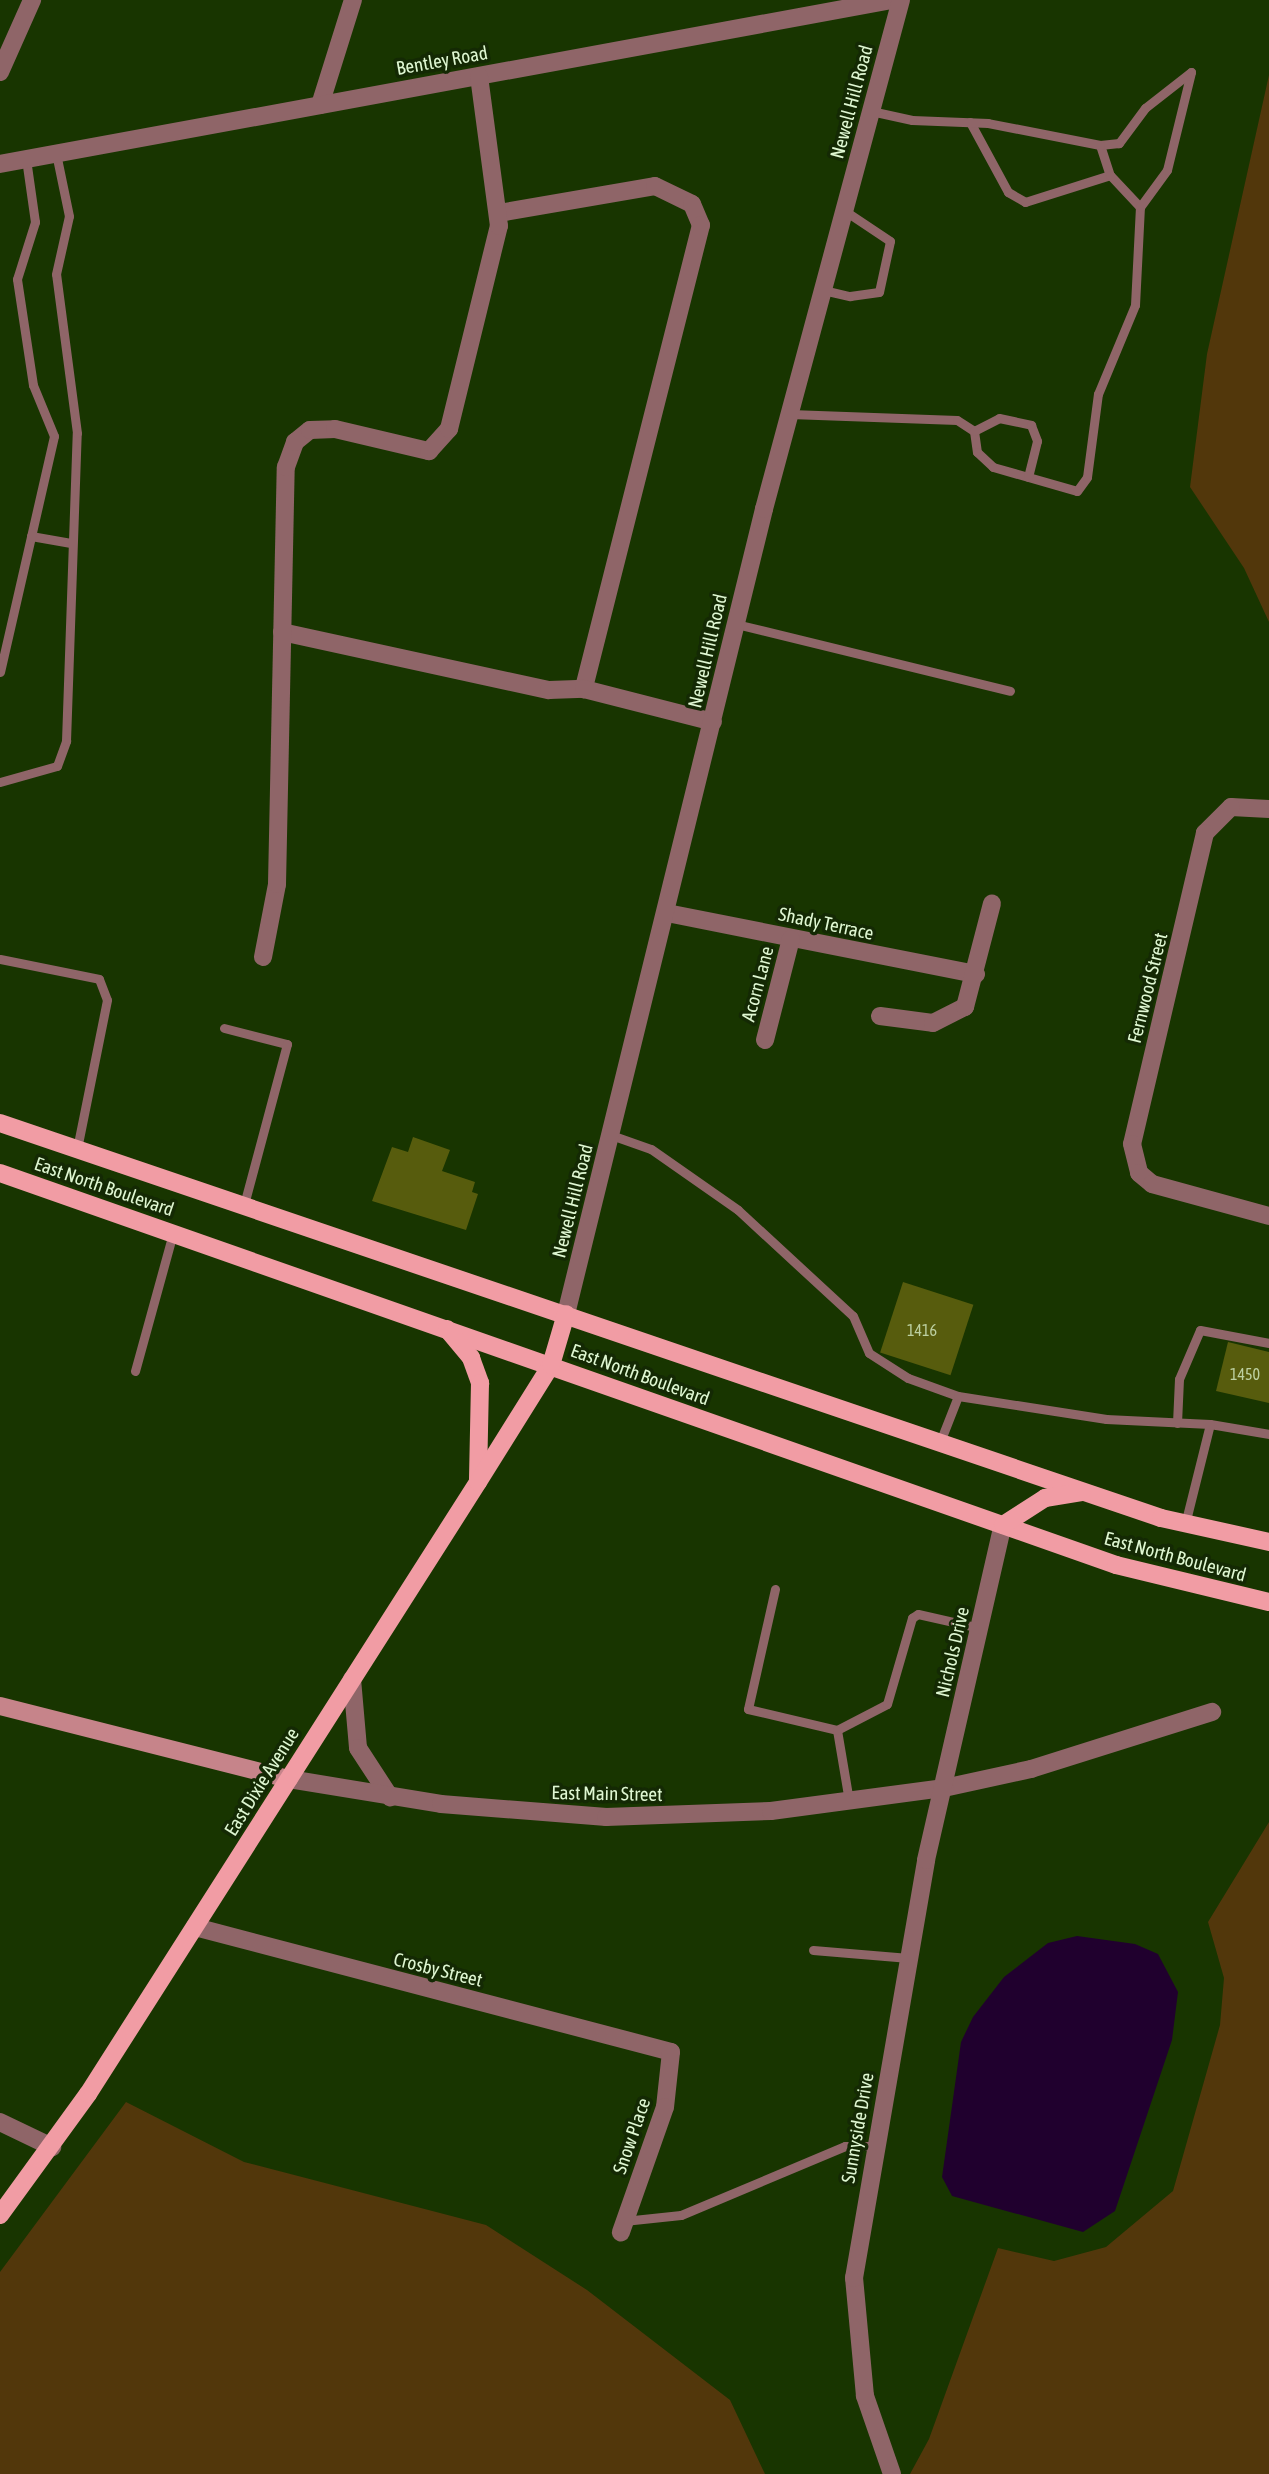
<!DOCTYPE html>
<html>
<head>
<meta charset="utf-8">
<style>
	body { margin:0 }
	#map { position:relative; width:1269px; height:2474px; overflow:hidden; background:#183500; font-family:"Asap Condensed",sans-serif }
	div>[style] { position:absolute }
	.green>* { inset:0; background:#52370b }
	.water>* { inset:0; background:#20002e }
	.building>* { inset:0; background:#575c0d; transform-origin:0 0 }
	.service>* { height:9px; margin:-4.5px; padding:0 4.5px; transform-origin:4.5px; border-radius:4.5px; background:#8f6568 }
	.minor>* { height:18px; margin:-9px; padding:0 9px; transform-origin:9px; border-radius:9px; background:#8f6568 }
	.tertiary>* { height:18px; margin:-9px; padding:0 9px; transform-origin:9px; border-radius:9px; background:#8f6568 }
	.secondary>* { height:18px; margin:-9px; padding:0 9px; transform-origin:9px; border-radius:9px; background:#c6848a }
	.primary>* { height:18px; margin:-9px; padding:0 9px; transform-origin:9px; border-radius:9px; background:#f19ca4 }
	span { translate:-50% -50%; white-space:nowrap; text-align:center; line-height:1.15; -webkit-text-stroke:7px #142904; paint-order:stroke }
	.number-label { font-size:16px; color:#bdd0a1 }
	.number-label span { -webkit-text-stroke-width:0 }
	.street-label { font-size:19px; color:#dff7d2 }
</style>
</head>
<body>
<div id="map">
	<div class="green">
		<div style="clip-path:polygon(1269px 75px,1269px 622px,1244px 568px,1190px 487px,1207px 354px)"></div>
		<div style="clip-path:polygon(1269px 1822px,1269px 2474px,910px 2474px,929px 2439px,998px 2248px,1054px 2261px,1106px 2247px,1173px 2191px,1220px 2025px,1224px 1978px,1208px 1922px)"></div>
		<div style="clip-path:polygon(126px 2102px,244px 2162px,486px 2225px,587px 2290px,730px 2400px,765px 2474px,0 2474px,0 2272px)"></div>
	</div>
	<div class="water">
		<div style="clip-path:polygon(1077px 1936px,1135px 1944px,1158px 1954px,1178px 1992px,1172px 2040px,1115px 2211px,1083px 2232px,952px 2196px,942px 2177px,961px 2042px,973px 2017px,1004px 1977px,1048px 1943px)"></div>
	</div>
	<div class="building">
		<div style="clip-path:polygon(413px 1137px,450px 1150px,442px 1171px,475px 1182px,472px 1192px,478px 1194px,466px 1230px,372px 1201px,392px 1147px,408px 1152px)"></div>
		<div style="left:903px;top:1282px;width:74px;height:74px;rotate:18deg"></div>
		<div style="clip-path:polygon(1228px 1342px,1269px 1352px,1269px 1403px,1216px 1391px)"></div>
	</div>
	<div class="service">
		<div style="left:970px;top:122px;width:80px;rotate:61.5deg"></div>
		<div style="left:1008px;top:192px;width:20px;rotate:30deg"></div>
		<div style="left:1025px;top:202px;width:89px;rotate:-17.6deg"></div>
		<div style="left:1100px;top:145px;width:32px;rotate:72deg"></div>
		<div style="left:1110px;top:175px;width:44px;rotate:46.8deg"></div>
		<div style="left:823px;top:290px;width:28px;rotate:13deg"></div>
		<div style="left:850px;top:296px;width:29px;rotate:-8deg"></div>
		<div style="left:879px;top:292px;width:52px;rotate:-77.8deg"></div>
		<div style="left:890px;top:241px;width:54px;rotate:-146.3deg"></div>
		<div style="left:790px;top:414px;width:167px;rotate:2.1deg"></div>
		<div style="left:957px;top:420px;width:20px;rotate:33deg"></div>
		<div style="left:974px;top:431px;width:21px;rotate:82deg"></div>
		<div style="left:977px;top:452px;width:22px;rotate:43deg"></div>
		<div style="left:993px;top:467px;width:87px;rotate:15.9deg"></div>
		<div style="left:1077px;top:491px;width:17px;rotate:-54deg"></div>
		<div style="left:1087px;top:477px;width:84px;rotate:-82.5deg"></div>
		<div style="left:1098px;top:394px;width:96px;rotate:-67.4deg"></div>
		<div style="left:1135px;top:305px;width:98px;rotate:-87.1deg"></div>
		<div style="left:1140px;top:207px;width:46px;rotate:-53.9deg"></div>
		<div style="left:1167px;top:170px;width:101px;rotate:-76.2deg"></div>
		<div style="left:1191px;top:72px;width:58px;rotate:142deg"></div>
		<div style="left:1145px;top:108px;width:44px;rotate:126.6deg"></div>
		<div style="left:1119px;top:143px;width:19px;rotate:174deg"></div>
		<div style="left:1100px;top:145px;width:114px;rotate:-168.9deg"></div>
		<div style="left:988px;top:123px;width:76px;rotate:-177.7deg"></div>
		<div style="left:912px;top:120px;width:42px;rotate:-167.6deg"></div>
		<div style="left:974px;top:431px;width:28px;rotate:-27deg"></div>
		<div style="left:999px;top:418px;width:33px;rotate:12deg"></div>
		<div style="left:1031px;top:425px;width:17px;rotate:69deg"></div>
		<div style="left:1037px;top:441px;width:37px;rotate:104deg"></div>
		<div style="left:31px;top:536px;width:39px;rotate:10deg"></div>
		<div style="left:736px;top:624px;width:282px;rotate:13.7deg"></div>
		<div style="left:0;top:672px;width:242px;rotate:-77.1deg"></div>
		<div style="left:54px;top:436px;width:55px;rotate:-112.4deg"></div>
		<div style="left:33px;top:385px;width:107px;rotate:-98.6deg"></div>
		<div style="left:17px;top:279px;width:60px;rotate:-72.5deg"></div>
		<div style="left:35px;top:222px;width:64px;rotate:-98.1deg"></div>
		<div style="left:0;top:782px;width:59px;rotate:-15.7deg"></div>
		<div style="left:57px;top:766px;width:27px;rotate:-70deg"></div>
		<div style="left:66px;top:741px;width:308px;rotate:-88deg"></div>
		<div style="left:77px;top:433px;width:160px;rotate:-97.5deg"></div>
		<div style="left:56px;top:274px;width:59px;rotate:-77.4deg"></div>
		<div style="left:69px;top:216px;width:64px;rotate:-101.7deg"></div>
		<div style="left:0;top:959px;width:101px;rotate:11.4deg"></div>
		<div style="left:99px;top:979px;width:22px;rotate:69deg"></div>
		<div style="left:107px;top:1000px;width:152px;rotate:101.4deg"></div>
		<div style="left:224px;top:1028px;width:65px;rotate:14.3deg"></div>
		<div style="left:287px;top:1044px;width:167px;rotate:105deg"></div>
		<div style="left:611px;top:1135px;width:42px;rotate:19.3deg"></div>
		<div style="left:651px;top:1149px;width:106px;rotate:35deg"></div>
		<div style="left:738px;top:1210px;width:156px;rotate:42.7deg"></div>
		<div style="left:853px;top:1316px;width:40px;rotate:66.6deg"></div>
		<div style="left:869px;top:1353px;width:46px;rotate:32.7deg"></div>
		<div style="left:908px;top:1378px;width:53px;rotate:19.8deg"></div>
		<div style="left:135px;top:1371px;width:143px;rotate:-74.6deg"></div>
		<div style="left:1177px;top:1423px;width:44px;rotate:-87.4deg"></div>
		<div style="left:1179px;top:1379px;width:53px;rotate:-66.8deg"></div>
		<div style="left:1200px;top:1330px;width:70px;rotate:10.7deg"></div>
		<div style="left:1210px;top:1424px;width:60px;rotate:9.6deg"></div>
		<div style="left:940px;top:1442px;width:49px;rotate:-68.6deg"></div>
		<div style="left:958px;top:1396px;width:150px;rotate:8.8deg"></div>
		<div style="left:1106px;top:1419px;width:104px;rotate:2.8deg"></div>
		<div style="left:1210px;top:1424px;width:103px;rotate:104deg"></div>
		<div style="left:775px;top:1589px;width:123px;rotate:102.7deg"></div>
		<div style="left:748px;top:1709px;width:91px;rotate:13.3deg"></div>
		<div style="left:849px;top:1801px;width:72px;rotate:-99.6deg"></div>
		<div style="left:837px;top:1730px;width:56px;rotate:-27.5deg"></div>
		<div style="left:887px;top:1704px;width:90px;rotate:-73.8deg"></div>
		<div style="left:912px;top:1618px;width:7px;rotate:-34deg"></div>
		<div style="left:918px;top:1614px;width:64px;rotate:12.7deg"></div>
		<div style="left:813px;top:1950px;width:96px;rotate:4.8deg"></div>
		<div style="left:624px;top:2221px;width:57px;rotate:-6deg"></div>
		<div style="left:681px;top:2215px;width:178px;rotate:-22.8deg"></div>
		<div style="left:845px;top:2146px;width:30px"></div>
	</div>
	<div class="minor">
		<div style="left:0;top:72px;width:79px;rotate:-66deg"></div>
		<div style="left:320px;top:105px;width:110px;rotate:-72.6deg"></div>
		<div style="left:0;top:164px;width:907px;rotate:-10.42deg"></div>
		<div style="left:499px;top:213px;width:158px;rotate:-9.8deg"></div>
		<div style="left:655px;top:186px;width:41px;rotate:25.9deg"></div>
		<div style="left:692px;top:204px;width:23px;rotate:67deg"></div>
		<div style="left:701px;top:225px;width:479px;rotate:104.2deg"></div>
		<div style="left:282px;top:632px;width:273px;rotate:12.3deg"></div>
		<div style="left:549px;top:690px;width:35px;rotate:-2deg"></div>
		<div style="left:584px;top:689px;width:133px;rotate:14.3deg"></div>
		<div style="left:1269px;top:809px;width:38px;rotate:-177deg"></div>
		<div style="left:1231px;top:807px;width:37px;rotate:135deg"></div>
		<div style="left:1205px;top:833px;width:319px;rotate:103.2deg"></div>
		<div style="left:1132px;top:1144px;width:30px;rotate:76deg"></div>
		<div style="left:1139px;top:1173px;width:17px;rotate:40deg"></div>
		<div style="left:1152px;top:1184px;width:121px;rotate:15.3deg"></div>
		<div style="left:667px;top:913px;width:315px;rotate:11.2deg"></div>
		<div style="left:263px;top:957px;width:74px;rotate:-79.1deg"></div>
		<div style="left:277px;top:884px;width:417px;rotate:-88.8deg"></div>
		<div style="left:286px;top:467px;width:27px;rotate:-70deg"></div>
		<div style="left:295px;top:442px;width:19px;rotate:-39deg"></div>
		<div style="left:310px;top:430px;width:25px;rotate:-2deg"></div>
		<div style="left:335px;top:429px;width:97px;rotate:13.2deg"></div>
		<div style="left:429px;top:451px;width:30px;rotate:-48deg"></div>
		<div style="left:449px;top:429px;width:209px;rotate:-76.2deg"></div>
		<div style="left:499px;top:226px;width:151px;rotate:-97.6deg"></div>
		<div style="left:880px;top:1016px;width:53px;rotate:7.5deg"></div>
		<div style="left:933px;top:1023px;width:36px;rotate:-27deg"></div>
		<div style="left:965px;top:1007px;width:107px;rotate:-75.4deg"></div>
		<div style="left:765px;top:1040px;width:104px;rotate:-75.6deg"></div>
		<div style="left:566px;top:1314px;width:829px;rotate:-76.18deg"></div>
		<div style="left:764px;top:509px;width:527px;rotate:-74.94deg"></div>
		<div style="left:944px;top:1788px;width:89px;rotate:-12.3deg"></div>
		<div style="left:1031px;top:1769px;width:190px;rotate:-17.5deg"></div>
		<div style="left:195px;top:1927px;width:492px;rotate:14.7deg"></div>
		<div style="left:671px;top:2052px;width:55px;rotate:96.2deg"></div>
		<div style="left:665px;top:2107px;width:133px;rotate:109.4deg"></div>
		<div style="left:0;top:2122px;width:58px;rotate:25.7deg"></div>
	</div>
	<div class="tertiary">
		<div style="left:352px;top:1679px;width:69px;rotate:85deg"></div>
		<div style="left:358px;top:1748px;width:59px;rotate:56.9deg"></div>
		<div style="left:289px;top:1779px;width:154px;rotate:9.3deg"></div>
		<div style="left:441px;top:1804px;width:166px;rotate:4.5deg"></div>
		<div style="left:606px;top:1817px;width:165px;rotate:-2.1deg"></div>
		<div style="left:771px;top:1811px;width:175px;rotate:-7.6deg"></div>
		<div style="left:892px;top:2474px;width:83px;rotate:-109.1deg"></div>
		<div style="left:865px;top:2396px;width:119px;rotate:-95.3deg"></div>
		<div style="left:854px;top:2278px;width:424px;rotate:-80.2deg"></div>
		<div style="left:926px;top:1860px;width:344px;rotate:-77.1deg"></div>
	</div>
	<div class="secondary">
		<div style="left:0;top:1706px;width:298px;rotate:14.2deg"></div>
	</div>
	<div class="primary">
		<div style="left:0;top:1123px;width:1226px;rotate:18.79deg"></div>
		<div style="left:1161px;top:1518px;width:111px;rotate:12.5deg"></div>
		<div style="left:0;top:1173px;width:1183px;rotate:19.35deg"></div>
		<div style="left:1116px;top:1565px;width:157px;rotate:13.6deg"></div>
		<div style="left:447px;top:1329px;width:38px;rotate:50deg"></div>
		<div style="left:471px;top:1358px;width:27px;rotate:70deg"></div>
		<div style="left:480px;top:1383px;width:96px;rotate:91.2deg"></div>
		<div style="left:1003px;top:1525px;width:50px;rotate:-32.7deg"></div>
		<div style="left:1045px;top:1498px;width:37px;rotate:-9deg"></div>
		<div style="left:0;top:2215px;width:150px;rotate:-54deg"></div>
		<div style="left:88px;top:2094px;width:726px;rotate:-57.49deg"></div>
		<div style="left:478px;top:1482px;width:138px;rotate:-58deg"></div>
		<div style="left:551px;top:1365px;width:53px;rotate:-73.6deg"></div>
	</div>
	<div class="number-label">
		<span style="left:922px;top:1330px">1416</span>
		<span style="left:1245px;top:1374px">1450</span>
	</div>
	<div class="street-label">
		<span style="left:442px;top:61px;rotate:-10deg">Bentley Road</span>
		<span style="left:852px;top:102px;rotate:-75deg">Newell Hill Road</span>
		<span style="left:708px;top:651px;rotate:-77deg">Newell Hill Road</span>
		<span style="left:826px;top:924px;rotate:12deg">Shady Terrace</span>
		<span style="left:758px;top:984px;rotate:-75deg">Acorn Lane</span>
		<span style="left:1148px;top:988px;rotate:-76deg">Fernwood Street</span>
		<span style="left:104px;top:1187px;rotate:19deg">East North Boulevard</span>
		<span style="left:573px;top:1201px;rotate:-76deg">Newell Hill Road</span>
		<span style="left:640px;top:1375px;rotate:20deg">East North Boulevard</span>
		<span style="left:1175px;top:1557px;rotate:15deg">East North Boulevard</span>
		<span style="left:953px;top:1652px;rotate:-77deg">Nichols Drive</span>
		<span style="left:262px;top:1782px;rotate:-58deg">East Dixie Avenue</span>
		<span style="left:607px;top:1794px;rotate:1deg">East Main Street</span>
		<span style="left:438px;top:1970px;rotate:14deg">Crosby Street</span>
		<span style="left:858px;top:2128px;rotate:-80deg">Sunnyside Drive</span>
		<span style="left:632px;top:2136px;rotate:-71deg">Snow Place</span>
	</div>
</div>
</body>
</html>
